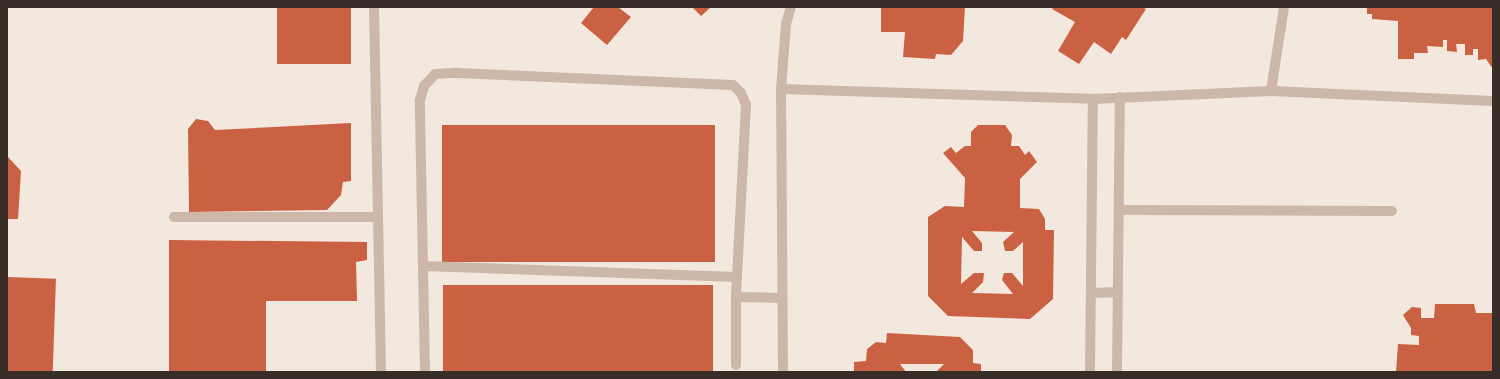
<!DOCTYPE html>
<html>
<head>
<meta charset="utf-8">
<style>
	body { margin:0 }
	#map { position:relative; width:1500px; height:379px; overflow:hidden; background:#f3e8dd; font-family:"Roboto Condensed",sans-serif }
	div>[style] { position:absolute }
	.building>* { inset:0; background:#cb6143; transform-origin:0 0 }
	.minor>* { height:10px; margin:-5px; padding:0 5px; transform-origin:5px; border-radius:5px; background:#ccb7a8 }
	span { translate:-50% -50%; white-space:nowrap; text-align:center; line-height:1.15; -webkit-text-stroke:3px #fbf2e9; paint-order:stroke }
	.frame { position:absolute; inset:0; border:8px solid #392d28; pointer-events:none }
</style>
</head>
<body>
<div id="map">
	<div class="building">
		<div style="left:277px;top:7px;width:74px;height:57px"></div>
		<div style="clip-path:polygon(594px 7px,618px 7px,631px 17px,607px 45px,581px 23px)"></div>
		<div style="clip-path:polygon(692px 7px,711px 7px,701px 16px)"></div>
		<div style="clip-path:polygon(881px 7px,965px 7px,963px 41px,951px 55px,936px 54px,935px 59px,903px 57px,905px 32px,881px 32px)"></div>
		<div style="clip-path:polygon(1054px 7px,1142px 7px,1146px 9px,1126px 40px,1122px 37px,1111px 54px,1094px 42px,1079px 64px,1058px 51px,1075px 22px,1052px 9px)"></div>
		<div style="clip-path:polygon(1367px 7px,1493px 7px,1493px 69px,1486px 59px,1478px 60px,1478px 49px,1473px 49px,1473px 55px,1465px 55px,1465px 44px,1456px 44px,1457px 52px,1447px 51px,1447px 40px,1443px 40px,1443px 47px,1427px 46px,1428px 53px,1414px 53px,1414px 59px,1398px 59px,1398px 21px,1372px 19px,1372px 14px,1367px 14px)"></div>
		<div style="clip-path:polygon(196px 119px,208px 121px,215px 130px,351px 123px,351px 181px,343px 182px,341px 195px,327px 210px,189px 212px,188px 129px)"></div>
		<div style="left:442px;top:125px;width:273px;height:137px"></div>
		<div style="clip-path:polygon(evenodd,978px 125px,1005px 125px,1012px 135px,1011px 146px,1019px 146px,1025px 155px,1029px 151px,1037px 162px,1020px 179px,1020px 208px,1039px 209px,1045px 219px,1045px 230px,1054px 230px,1053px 299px,1030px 319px,948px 316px,928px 296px,928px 217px,945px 206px,964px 207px,965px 178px,943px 153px,951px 147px,956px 153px,965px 146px,971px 146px,971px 132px,978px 125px,972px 231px,1014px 232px,1003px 242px,1005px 251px,1013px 251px,1023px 242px,1023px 286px,1012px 273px,1004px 273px,1002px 280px,1013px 294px,972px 293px,983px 282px,984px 273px,974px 273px,961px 284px,962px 237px,974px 251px,982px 251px,982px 243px,972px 231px)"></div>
		<div style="clip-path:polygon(7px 156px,21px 171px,18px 219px,7px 219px)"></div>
		<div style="clip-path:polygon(169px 240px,367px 242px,367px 260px,356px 262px,357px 301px,266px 301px,266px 372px,169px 372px)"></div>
		<div style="left:7px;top:277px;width:49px;height:95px;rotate:2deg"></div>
		<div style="left:443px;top:285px;width:270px;height:87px"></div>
		<div style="clip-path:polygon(1435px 304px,1474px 304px,1476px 313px,1493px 313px,1493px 372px,1396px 372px,1398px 344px,1419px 345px,1419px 336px,1411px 335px,1411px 328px,1403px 315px,1412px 307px,1421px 308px,1421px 318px,1434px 318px)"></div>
		<div style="clip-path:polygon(887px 333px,960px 337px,973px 350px,973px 363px,981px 364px,981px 372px,936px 372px,944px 364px,900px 364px,906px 372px,854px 372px,854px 362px,866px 361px,867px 349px,876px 342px,886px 343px)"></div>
	</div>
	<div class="minor">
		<div style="left:374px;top:7px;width:365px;rotate:88.9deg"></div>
		<div style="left:781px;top:89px;width:312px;rotate:1.8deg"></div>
		<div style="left:1093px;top:99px;width:178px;rotate:-2.6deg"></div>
		<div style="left:1271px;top:91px;width:222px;rotate:2.6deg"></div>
		<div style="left:1271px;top:91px;width:85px;rotate:-81.2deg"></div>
		<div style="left:1119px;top:210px;width:273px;rotate:0.2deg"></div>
		<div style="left:174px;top:217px;width:204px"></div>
		<div style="left:423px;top:266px;width:314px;rotate:2deg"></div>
		<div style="left:1091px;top:293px;width:27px;rotate:-2deg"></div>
		<div style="left:736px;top:365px;width:68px;rotate:-90deg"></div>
		<div style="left:425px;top:372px;width:272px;rotate:-91.1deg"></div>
		<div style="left:420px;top:100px;width:15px;rotate:-74deg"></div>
		<div style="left:424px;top:86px;width:16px;rotate:-47deg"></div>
		<div style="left:435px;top:74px;width:22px;rotate:-3deg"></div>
		<div style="left:457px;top:73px;width:276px;rotate:2.5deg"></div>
		<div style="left:733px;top:85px;width:11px;rotate:45deg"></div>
		<div style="left:741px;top:93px;width:13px;rotate:67deg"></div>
		<div style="left:746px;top:105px;width:192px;rotate:93deg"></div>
		<div style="left:736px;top:297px;width:46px;rotate:1.2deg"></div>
		<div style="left:783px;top:372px;width:283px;rotate:-90.4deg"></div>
		<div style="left:781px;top:89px;width:65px;rotate:-85.6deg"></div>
		<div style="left:786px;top:24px;width:18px;rotate:-74deg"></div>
		<div style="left:1090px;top:372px;width:273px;rotate:-89.4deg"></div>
		<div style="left:1117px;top:372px;width:275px;rotate:-89.4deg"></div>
	</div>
	<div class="frame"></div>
</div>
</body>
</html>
